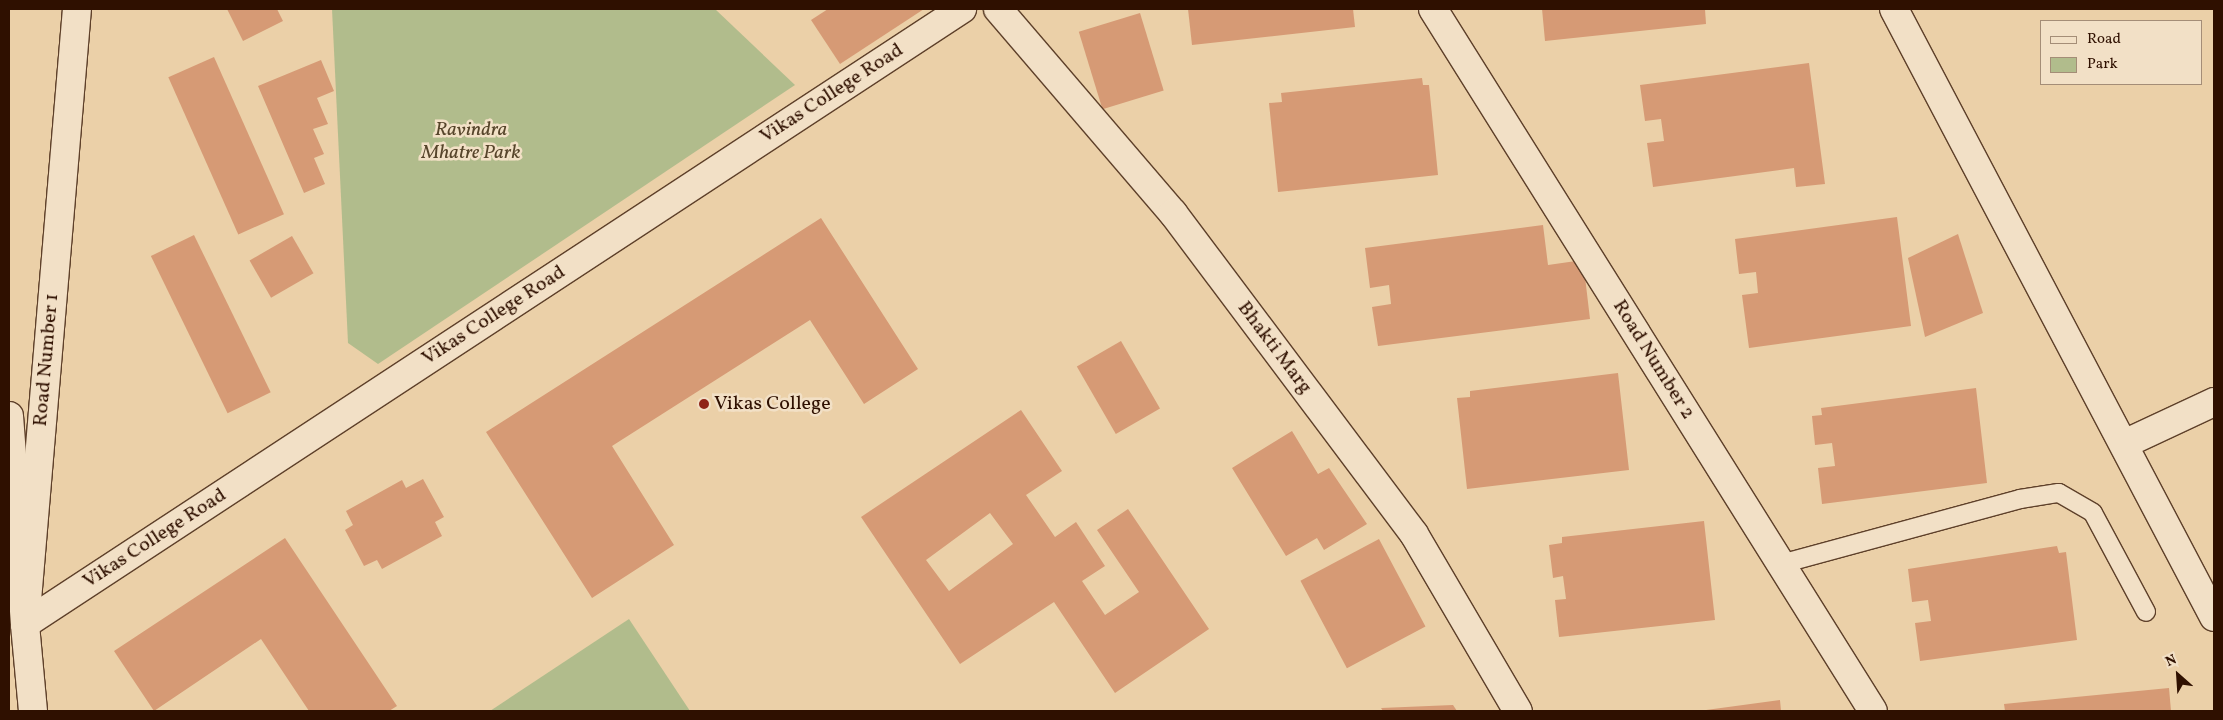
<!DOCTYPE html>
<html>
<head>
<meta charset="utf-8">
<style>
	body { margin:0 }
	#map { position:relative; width:2223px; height:720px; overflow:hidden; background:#ebd0a8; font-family:Vollkorn,serif }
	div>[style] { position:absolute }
	.green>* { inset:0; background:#b1bc8c }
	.building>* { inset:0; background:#d69a75; transform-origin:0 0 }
	.roads { filter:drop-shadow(1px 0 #5e402a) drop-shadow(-1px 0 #5e402a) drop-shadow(0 1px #5e402a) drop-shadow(0 -1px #5e402a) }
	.lane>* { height:18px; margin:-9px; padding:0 9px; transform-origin:9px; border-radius:9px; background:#f2e0c6 }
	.street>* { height:28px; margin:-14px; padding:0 14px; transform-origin:14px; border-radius:14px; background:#f2e0c6 }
	.secondary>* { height:28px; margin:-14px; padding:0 14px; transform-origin:14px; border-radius:14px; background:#f2e0c6 }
	.dots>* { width:14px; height:14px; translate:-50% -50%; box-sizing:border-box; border:2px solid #f2e0c6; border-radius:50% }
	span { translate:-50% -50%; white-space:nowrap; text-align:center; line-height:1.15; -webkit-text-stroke:5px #f2e0c6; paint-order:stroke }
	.street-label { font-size:20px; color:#2f1000 }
	.park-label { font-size:20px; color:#56442a; font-style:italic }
	.poi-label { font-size:20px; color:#2f1000 }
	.left { translate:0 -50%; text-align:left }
	.frame { position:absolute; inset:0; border:10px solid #2f1000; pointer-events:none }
	.legend { position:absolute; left:2040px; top:20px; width:162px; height:65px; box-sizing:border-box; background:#f2e0c6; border:1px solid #a48d77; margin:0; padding:6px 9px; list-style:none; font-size:15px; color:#2f1000 }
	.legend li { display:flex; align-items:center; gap:10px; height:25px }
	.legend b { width:25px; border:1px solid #a48d77 }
	.north { position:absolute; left:2153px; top:650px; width:50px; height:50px; -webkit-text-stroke:4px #f2e0c6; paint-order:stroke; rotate:334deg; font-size:14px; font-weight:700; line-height:20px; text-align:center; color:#2f1000 }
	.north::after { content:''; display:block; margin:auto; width:18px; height:22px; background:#2f1000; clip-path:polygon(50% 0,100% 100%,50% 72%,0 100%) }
</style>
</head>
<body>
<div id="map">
	<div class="green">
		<div style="clip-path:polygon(332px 9px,715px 9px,795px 85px,378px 364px,348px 343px)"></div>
		<div style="clip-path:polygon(629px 619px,690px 711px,490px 711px)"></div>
	</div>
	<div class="building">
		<div style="clip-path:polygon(227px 9px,277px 9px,283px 21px,243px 41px)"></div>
		<div style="clip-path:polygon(828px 9px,924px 9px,840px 64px,811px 20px)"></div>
		<div style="clip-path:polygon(1188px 9px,1353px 9px,1355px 27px,1192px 45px)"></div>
		<div style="clip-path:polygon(1542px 9px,1705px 9px,1706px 24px,1545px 41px)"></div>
		<div style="left:1140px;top:13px;width:81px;height:64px;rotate:73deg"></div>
		<div style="left:214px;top:57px;width:172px;height:50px;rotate:66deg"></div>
		<div style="clip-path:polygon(321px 60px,334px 91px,317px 98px,328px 124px,313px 129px,324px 154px,314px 158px,325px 184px,304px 193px,258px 86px)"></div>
		<div style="clip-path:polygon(1809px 63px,1825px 184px,1796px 187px,1794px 168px,1653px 187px,1647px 143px,1664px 141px,1661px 119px,1645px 121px,1640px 85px)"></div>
		<div style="clip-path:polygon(1422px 78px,1423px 85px,1429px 85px,1438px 175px,1278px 192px,1269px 103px,1282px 102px,1281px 93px)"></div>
		<div style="clip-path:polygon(1897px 217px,1911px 326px,1749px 348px,1742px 295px,1758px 293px,1756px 272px,1739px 274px,1735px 239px)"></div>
		<div style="clip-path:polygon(821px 218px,918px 369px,864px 404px,810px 320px,612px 446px,674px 545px,592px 598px,486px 432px)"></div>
		<div style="clip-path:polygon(1543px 225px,1548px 265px,1583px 260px,1590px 319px,1378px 346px,1372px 307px,1391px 304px,1389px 285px,1370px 288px,1365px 248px)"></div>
		<div style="clip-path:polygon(1958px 234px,1983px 313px,1925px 337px,1908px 258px)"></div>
		<div style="left:194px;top:235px;width:175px;height:48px;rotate:64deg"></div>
		<div style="left:292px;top:236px;width:43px;height:49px;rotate:60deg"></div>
		<div style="left:1121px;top:341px;width:78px;height:51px;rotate:60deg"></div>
		<div style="clip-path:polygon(1618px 373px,1629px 470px,1467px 489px,1457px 398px,1470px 397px,1470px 391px)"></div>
		<div style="clip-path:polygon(1976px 388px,1987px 483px,1822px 504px,1818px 468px,1835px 466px,1832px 443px,1815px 445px,1812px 416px,1822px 415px,1821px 408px)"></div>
		<div style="clip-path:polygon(evenodd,1021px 410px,1062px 471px,1026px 495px,1055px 537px,1076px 522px,1105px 566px,1082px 581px,1105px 615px,1139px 592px,1097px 530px,1128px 509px,1209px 629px,1115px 693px,1054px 602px,960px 664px,861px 517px,1021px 410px,990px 513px,1013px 544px,949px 591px,926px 560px,990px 513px)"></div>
		<div style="clip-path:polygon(1292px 431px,1318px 474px,1329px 468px,1367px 524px,1324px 550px,1317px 538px,1286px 556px,1232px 468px)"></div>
		<div style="clip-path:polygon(423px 479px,444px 517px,435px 522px,442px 536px,382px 569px,377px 560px,364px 566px,345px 530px,353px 525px,346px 511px,402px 480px,406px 488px)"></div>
		<div style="clip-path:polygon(1704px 521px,1715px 620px,1559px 637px,1555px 600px,1566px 599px,1563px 576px,1553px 578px,1549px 545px,1562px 543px,1562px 537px)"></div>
		<div style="clip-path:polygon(285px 538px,397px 706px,389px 711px,309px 711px,261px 639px,154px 711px,114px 651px)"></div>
		<div style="left:1379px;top:539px;width:99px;height:89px;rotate:62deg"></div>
		<div style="clip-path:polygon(2057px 546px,2059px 553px,2066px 552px,2077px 640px,1920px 661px,1915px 623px,1931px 621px,1928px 600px,1912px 602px,1908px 569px)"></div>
		<div style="clip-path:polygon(2169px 688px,2171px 711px,2005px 711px,2004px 704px)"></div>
		<div style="clip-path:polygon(1780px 700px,1781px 711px,1706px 711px,1706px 710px)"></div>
		<div style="clip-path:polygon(1453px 705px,1457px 711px,1383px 711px,1381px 708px)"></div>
	</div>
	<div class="roads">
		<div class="lane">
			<div style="left:1781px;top:564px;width:248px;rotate:-15.2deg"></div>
			<div style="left:2020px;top:499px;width:39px;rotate:-9deg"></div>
			<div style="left:2059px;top:493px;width:39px;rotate:30deg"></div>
			<div style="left:2093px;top:513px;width:112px;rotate:61.8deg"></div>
		</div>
		<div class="street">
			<div style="left:998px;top:9px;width:269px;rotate:49.4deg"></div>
			<div style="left:1173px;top:213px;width:401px;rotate:53.1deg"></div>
			<div style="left:1414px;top:534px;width:205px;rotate:59.6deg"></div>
			<div style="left:1894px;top:9px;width:687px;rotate:62.24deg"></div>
			<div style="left:9px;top:416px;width:209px;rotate:85.6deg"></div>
			<div style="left:25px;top:624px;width:1121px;rotate:-33.28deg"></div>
			<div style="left:2124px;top:444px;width:99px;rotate:-25deg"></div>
		</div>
		<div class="secondary">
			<div style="left:1433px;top:9px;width:828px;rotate:57.92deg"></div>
			<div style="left:33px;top:711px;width:87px;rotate:-95.3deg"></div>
			<div style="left:25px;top:624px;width:617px;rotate:-85.17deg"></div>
		</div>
	</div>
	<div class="dots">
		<div style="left:704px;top:404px;background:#8f2418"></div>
	</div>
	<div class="street-label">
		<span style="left:832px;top:94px;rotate:-33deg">Vikas College Road</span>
		<span style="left:494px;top:316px;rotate:-33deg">Vikas College Road</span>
		<span style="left:1274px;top:348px;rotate:53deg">Bhakti Marg</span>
		<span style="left:47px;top:360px;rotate:-85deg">Road Number 1</span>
		<span style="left:1653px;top:360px;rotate:58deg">Road Number 2</span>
		<span style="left:155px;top:539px;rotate:-33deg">Vikas College Road</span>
	</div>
	<div class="park-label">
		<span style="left:471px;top:142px">Ravindra<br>Mhatre Park</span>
	</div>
	<div class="poi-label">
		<span class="left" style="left:714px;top:404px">Vikas College</span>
	</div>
	<div class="frame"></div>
	<ul class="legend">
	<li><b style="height:6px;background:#f2e0c6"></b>Road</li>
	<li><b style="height:14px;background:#b1bc8c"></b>Park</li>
	</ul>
	<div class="north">N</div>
</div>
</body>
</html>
